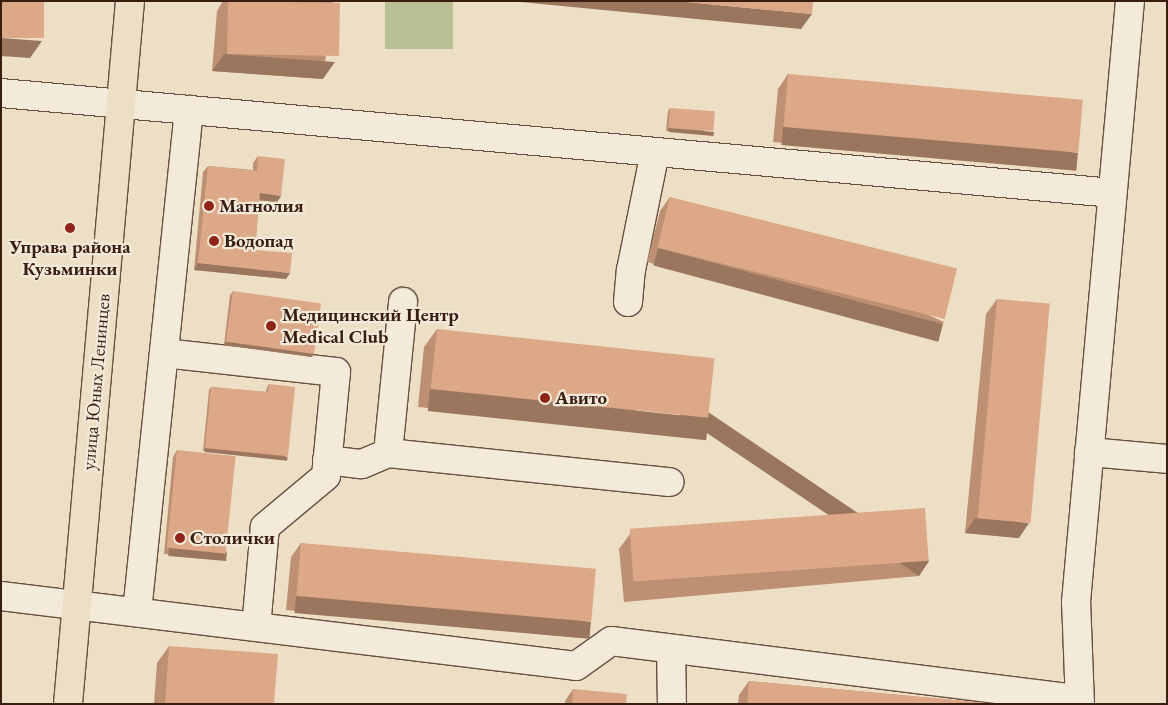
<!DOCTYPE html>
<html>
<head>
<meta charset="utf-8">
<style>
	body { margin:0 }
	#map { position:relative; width:1168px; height:705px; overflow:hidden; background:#eddfc6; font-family:"EB Garamond",serif }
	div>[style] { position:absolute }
	.green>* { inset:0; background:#b9c194; transform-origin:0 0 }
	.roads { filter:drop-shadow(1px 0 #674e3e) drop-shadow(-1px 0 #674e3e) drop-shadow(0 1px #674e3e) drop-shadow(0 -1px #674e3e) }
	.minor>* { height:28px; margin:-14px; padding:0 14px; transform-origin:14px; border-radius:14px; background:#f3eada }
	.major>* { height:28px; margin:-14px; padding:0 14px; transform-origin:14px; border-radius:14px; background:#eddfc6 }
	.wall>* { inset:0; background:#bd9074 }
	.shaded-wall>* { inset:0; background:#9a765e; transform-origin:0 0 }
	.building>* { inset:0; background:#dca887; transform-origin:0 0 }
	.dots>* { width:14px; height:14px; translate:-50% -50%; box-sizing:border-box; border:2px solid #f3eada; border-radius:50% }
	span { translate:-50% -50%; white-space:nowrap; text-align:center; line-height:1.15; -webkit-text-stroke:4.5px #f3eada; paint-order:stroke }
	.poi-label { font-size:19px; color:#3a1d11; font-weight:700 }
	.left { translate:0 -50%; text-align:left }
	.street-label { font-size:19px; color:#3a1d11 }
	.frame { position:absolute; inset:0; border:2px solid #3a1d11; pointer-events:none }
</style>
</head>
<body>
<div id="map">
	<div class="green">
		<div style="left:385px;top:1px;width:68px;height:48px"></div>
	</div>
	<div class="roads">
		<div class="minor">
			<div style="left:1px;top:93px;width:1115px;rotate:5.14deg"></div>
			<div style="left:628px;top:302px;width:32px;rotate:-85deg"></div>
			<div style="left:631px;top:270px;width:120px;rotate:-78.5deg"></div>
			<div style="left:164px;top:353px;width:173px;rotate:6.3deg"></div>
			<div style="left:336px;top:372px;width:104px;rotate:95.5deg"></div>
			<div style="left:326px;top:476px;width:80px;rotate:140.1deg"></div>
			<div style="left:265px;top:527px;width:100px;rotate:95.1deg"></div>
			<div style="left:1089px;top:452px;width:78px;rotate:5.1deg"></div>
			<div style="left:388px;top:453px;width:152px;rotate:-84.3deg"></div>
			<div style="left:327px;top:460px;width:35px;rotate:7deg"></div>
			<div style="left:362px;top:464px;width:28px;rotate:-23deg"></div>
			<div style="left:388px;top:453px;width:283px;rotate:5.9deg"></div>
			<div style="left:1px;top:596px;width:579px;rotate:6.94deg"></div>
			<div style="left:576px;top:666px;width:43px;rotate:-35.5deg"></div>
			<div style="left:611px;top:641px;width:472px;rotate:7.1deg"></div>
			<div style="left:137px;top:612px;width:505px;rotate:-84.09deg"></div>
			<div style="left:671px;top:649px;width:55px;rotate:89deg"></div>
			<div style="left:1080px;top:704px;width:102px;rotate:-92.2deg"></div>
			<div style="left:1076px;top:602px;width:603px;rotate:-84.87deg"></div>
		</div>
		<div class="major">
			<div style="left:68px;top:704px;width:706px;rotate:-84.96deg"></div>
		</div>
	</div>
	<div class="wall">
		<div style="clip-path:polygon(223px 1px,333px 1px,323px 79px,212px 71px,217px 11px)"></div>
		<div style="clip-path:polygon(788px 74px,1078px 154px,1068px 169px,773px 142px,778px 89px)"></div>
		<div style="clip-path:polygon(670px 108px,711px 135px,666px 131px,668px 111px)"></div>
		<div style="clip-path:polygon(258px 156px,281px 196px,277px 202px,259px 200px,255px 250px,286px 279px,194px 270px,203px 172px,208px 166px,253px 170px,253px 163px)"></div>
		<div style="clip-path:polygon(670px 197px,944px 322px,933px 337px,647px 262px,660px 211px)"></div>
		<div style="clip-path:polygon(233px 291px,312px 357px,224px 345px,230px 295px)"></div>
		<div style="clip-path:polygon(997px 299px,1019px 538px,965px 533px,986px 314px)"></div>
		<div style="clip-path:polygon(437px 329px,696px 435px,418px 407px,424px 347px)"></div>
		<div style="clip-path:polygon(269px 384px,286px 459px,203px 451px,209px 390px,211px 387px,266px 392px,267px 387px)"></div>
		<div style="clip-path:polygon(177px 450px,227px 553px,223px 559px,164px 554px,173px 457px)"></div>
		<div style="clip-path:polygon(630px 534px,929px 561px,919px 576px,624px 602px,619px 549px)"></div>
		<div style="clip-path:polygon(301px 543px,591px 623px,581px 638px,286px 610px,291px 557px)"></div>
		<div style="clip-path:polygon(169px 646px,274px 704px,154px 704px,157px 663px)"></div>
		<div style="clip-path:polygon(749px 681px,997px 704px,738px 704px,739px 695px)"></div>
		<div style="clip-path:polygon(573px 689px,626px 704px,565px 704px,565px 701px)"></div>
	</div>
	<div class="shaded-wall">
		<div style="clip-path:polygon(510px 1px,676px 1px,812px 14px,801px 29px)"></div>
		<div style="clip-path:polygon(1px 38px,42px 41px,30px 58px,1px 56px)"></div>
		<div style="clip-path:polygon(224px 54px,335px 62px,323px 79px,212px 71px)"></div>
		<div style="left:783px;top:127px;width:296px;height:18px;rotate:5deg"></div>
		<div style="left:669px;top:128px;width:45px;height:4px;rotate:5deg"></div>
		<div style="clip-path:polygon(260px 193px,281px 196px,277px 202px,255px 200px)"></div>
		<div style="left:658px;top:248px;width:295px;height:18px;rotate:15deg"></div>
		<div style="clip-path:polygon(198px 263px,290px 273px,286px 279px,194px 270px)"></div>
		<div style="clip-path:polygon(226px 342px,314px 353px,312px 357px,224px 345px)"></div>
		<div style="left:430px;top:389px;width:280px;height:22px;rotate:6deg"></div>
		<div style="left:205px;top:448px;width:83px;height:4px;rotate:6deg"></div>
		<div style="clip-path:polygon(975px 518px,1029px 523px,1019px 538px,965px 533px)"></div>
		<div style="left:169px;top:548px;width:58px;height:8px;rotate:5deg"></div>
		<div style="left:929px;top:561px;width:18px;height:296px;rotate:124deg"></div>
		<div style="left:296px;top:596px;width:296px;height:17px;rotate:5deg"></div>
	</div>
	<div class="building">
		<div style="left:1px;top:1px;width:43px;height:37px"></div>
		<div style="left:228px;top:1px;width:112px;height:53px;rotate:1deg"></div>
		<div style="clip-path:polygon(676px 1px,813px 1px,812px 14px)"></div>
		<div style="left:788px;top:74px;width:296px;height:53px;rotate:5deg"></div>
		<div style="left:670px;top:108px;width:45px;height:20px;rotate:4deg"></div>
		<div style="clip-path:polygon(258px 156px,285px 159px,281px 196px,260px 193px,255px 250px,292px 253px,290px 273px,198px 263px,208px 166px,257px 171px)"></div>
		<div style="left:670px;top:197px;width:296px;height:52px;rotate:14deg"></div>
		<div style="left:233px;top:291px;width:89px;height:51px;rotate:8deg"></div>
		<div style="left:997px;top:299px;width:53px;height:220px;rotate:5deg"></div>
		<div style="left:437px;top:329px;width:279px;height:60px;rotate:6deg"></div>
		<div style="clip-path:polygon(269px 384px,295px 387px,288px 456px,205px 448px,211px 387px,268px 392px)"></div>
		<div style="left:177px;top:450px;width:59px;height:98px;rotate:6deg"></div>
		<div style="left:925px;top:508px;width:53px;height:296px;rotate:86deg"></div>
		<div style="left:301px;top:543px;width:296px;height:53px;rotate:5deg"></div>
		<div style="clip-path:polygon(169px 646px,278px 654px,274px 704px,165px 704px)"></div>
		<div style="clip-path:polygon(749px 681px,997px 704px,747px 704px)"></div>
		<div style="clip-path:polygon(573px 689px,627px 694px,626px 704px,572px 704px)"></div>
	</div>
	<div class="dots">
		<div style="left:209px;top:206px;background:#8f2418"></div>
		<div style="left:70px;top:228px;background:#8f2418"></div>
		<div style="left:214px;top:241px;background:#8f2418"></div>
		<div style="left:271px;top:326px;background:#8f2418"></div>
		<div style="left:545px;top:398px;background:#8f2418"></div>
		<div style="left:180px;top:538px;background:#8f2418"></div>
	</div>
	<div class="poi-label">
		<span class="left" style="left:219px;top:206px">Магнолия</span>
		<span class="left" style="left:224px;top:241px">Водопад</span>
		<span style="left:70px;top:258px">Управа района<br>Кузьминки</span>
		<span class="left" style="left:282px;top:326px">Медицинский Центр<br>Medical Club</span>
		<span class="left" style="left:555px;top:398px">Авито</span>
		<span class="left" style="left:190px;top:538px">Столички</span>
	</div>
	<div class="street-label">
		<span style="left:96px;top:382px;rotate:-85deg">улица Юных Ленинцев</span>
	</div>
	<div class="frame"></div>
</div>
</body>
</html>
